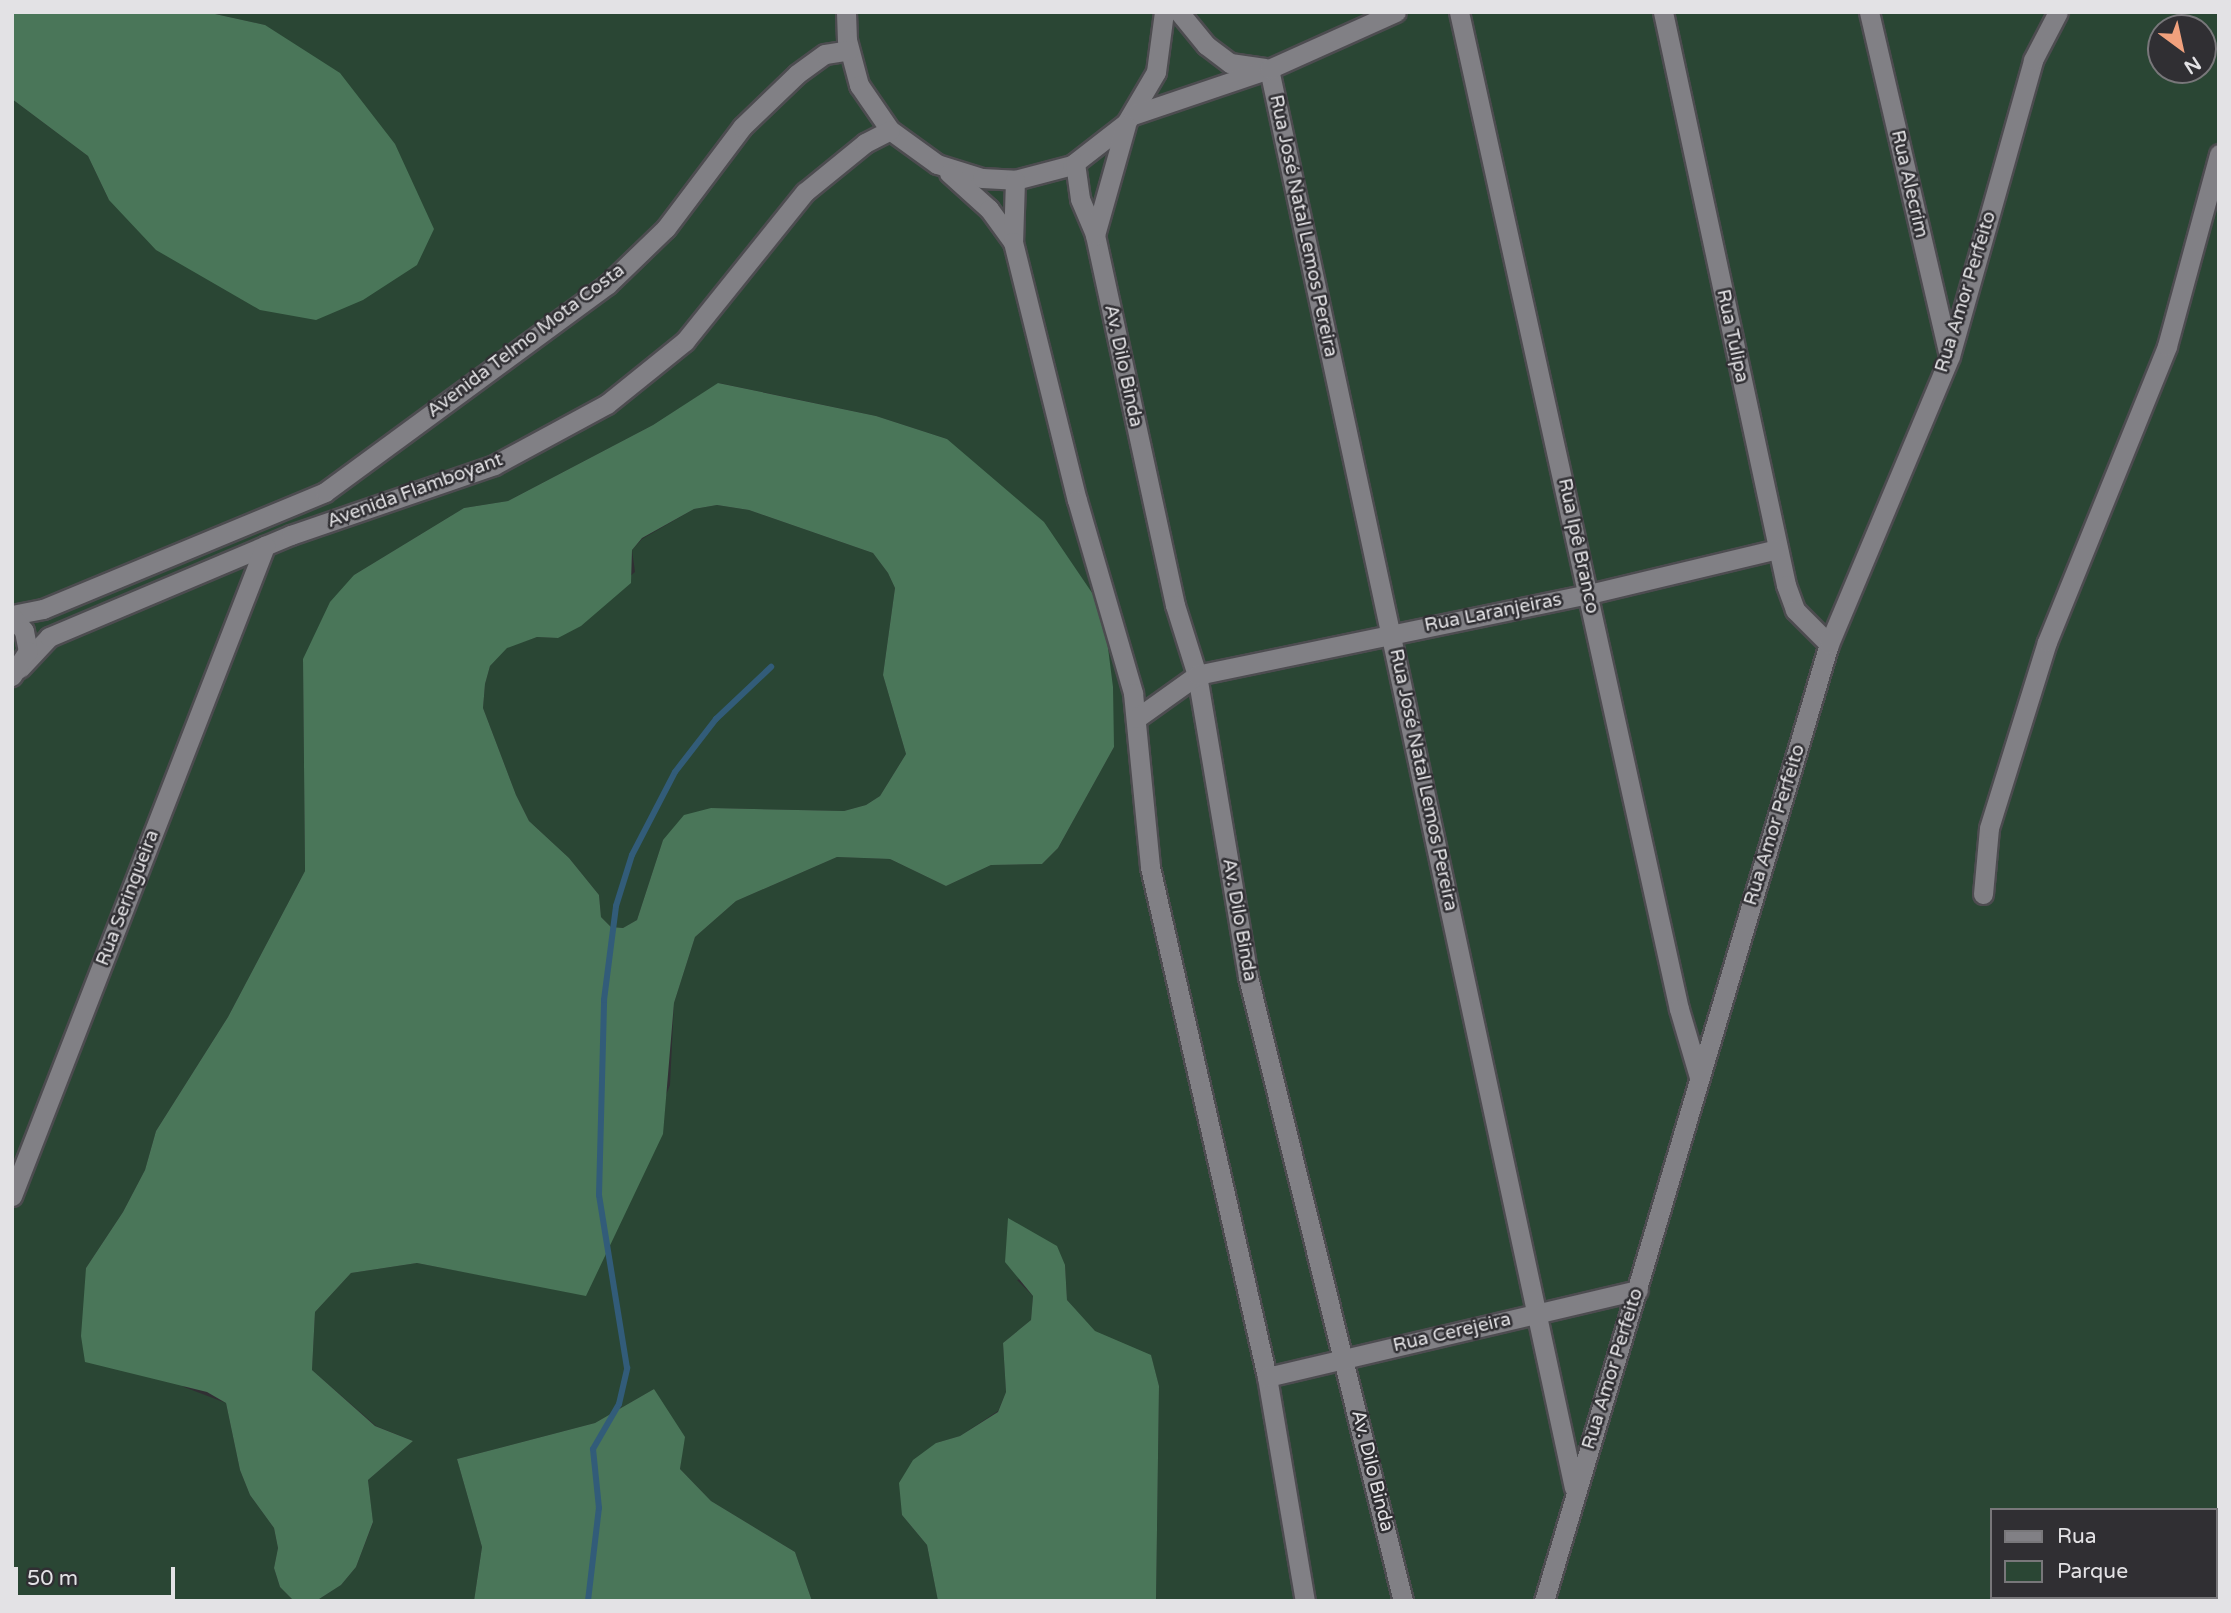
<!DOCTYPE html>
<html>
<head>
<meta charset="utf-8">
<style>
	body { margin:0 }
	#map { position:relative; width:2231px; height:1613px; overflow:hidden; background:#302f33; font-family:"Varela Round",sans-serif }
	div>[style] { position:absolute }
	.green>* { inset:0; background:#2a4634 }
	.forest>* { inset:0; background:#4a7659 }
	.stream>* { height:6px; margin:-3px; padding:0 3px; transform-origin:3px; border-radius:3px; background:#325c79 }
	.roads { filter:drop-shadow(2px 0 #4d4c50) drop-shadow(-2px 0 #4d4c50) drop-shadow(0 2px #4d4c50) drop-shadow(0 -2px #4d4c50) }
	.minor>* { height:19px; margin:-9.5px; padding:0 9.5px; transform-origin:9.5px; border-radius:9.5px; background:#818085 }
	.tertiary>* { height:19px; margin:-9.5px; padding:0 9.5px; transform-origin:9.5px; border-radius:9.5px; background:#818085 }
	span { translate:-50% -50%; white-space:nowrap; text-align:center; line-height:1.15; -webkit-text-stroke:5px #302f33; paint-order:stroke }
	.street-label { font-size:19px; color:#e3e2e5 }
	.frame { position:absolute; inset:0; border:14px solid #e3e2e5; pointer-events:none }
	.legend { position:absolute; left:1990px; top:1508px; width:228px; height:91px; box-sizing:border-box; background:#302f33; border:2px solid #78777a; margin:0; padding:9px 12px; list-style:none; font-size:21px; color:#e3e2e5 }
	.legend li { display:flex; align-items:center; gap:14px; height:35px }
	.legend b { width:35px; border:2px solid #78777a }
	.north { position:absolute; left:2147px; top:14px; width:70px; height:70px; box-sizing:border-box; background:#302f33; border:2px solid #78777a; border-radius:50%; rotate:147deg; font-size:19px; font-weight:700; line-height:28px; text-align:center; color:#e3e2e5 }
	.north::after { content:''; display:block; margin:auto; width:24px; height:32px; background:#f1a17d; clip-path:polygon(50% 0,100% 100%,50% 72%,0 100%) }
	.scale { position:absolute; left:14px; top:1567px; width:161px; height:32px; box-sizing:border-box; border:4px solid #e3e2e5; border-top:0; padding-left:9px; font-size:21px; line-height:24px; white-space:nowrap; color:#e3e2e5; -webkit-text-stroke:5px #302f33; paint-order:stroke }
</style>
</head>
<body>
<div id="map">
	<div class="green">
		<div style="clip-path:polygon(evenodd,206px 12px,2219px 12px,2219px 1601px,1156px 1601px,1159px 1386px,1151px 1356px,1095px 1332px,1067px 1300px,1065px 1265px,1017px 1280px,1033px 1296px,1031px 1320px,1003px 1343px,1006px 1392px,998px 1411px,960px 1436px,936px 1443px,902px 1515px,927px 1545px,938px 1601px,812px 1601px,795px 1552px,711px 1501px,680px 1469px,682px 1454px,654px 1389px,595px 1423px,457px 1459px,482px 1547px,474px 1601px,316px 1601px,341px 1585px,356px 1567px,373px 1523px,368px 1480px,413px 1441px,376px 1426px,312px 1370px,315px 1312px,351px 1273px,417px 1263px,586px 1295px,670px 1085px,674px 1003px,695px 937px,736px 901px,837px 857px,890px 859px,946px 886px,991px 865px,1042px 864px,1058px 848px,1114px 747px,947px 439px,876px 416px,719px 383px,653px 425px,508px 501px,464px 508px,354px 575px,303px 660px,305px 871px,228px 1017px,156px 1131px,145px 1170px,123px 1212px,86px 1268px,184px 1387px,226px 1403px,240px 1470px,250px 1495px,274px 1528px,278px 1548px,274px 1568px,280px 1587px,294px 1601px,12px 1601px,12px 99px,88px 156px,109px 200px,265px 25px,206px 12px,2161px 28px,2203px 28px,2203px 70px,2161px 70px,2161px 28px,206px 12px,1991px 1510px,2215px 1510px,2215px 1597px,1991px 1597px,1991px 1510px)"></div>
		<div style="clip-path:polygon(717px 505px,749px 510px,873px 553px,888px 573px,895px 588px,883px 675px,906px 754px,880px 796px,866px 805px,844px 811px,711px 808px,663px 840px,637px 920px,623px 928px,611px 927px,601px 917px,599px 895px,569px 858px,529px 821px,516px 795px,483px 708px,485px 684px,490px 666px,507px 647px,537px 637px,558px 638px,635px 572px,632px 550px,642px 539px,694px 509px)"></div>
	</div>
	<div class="forest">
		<div style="clip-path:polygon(12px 12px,206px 12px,265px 25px,340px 73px,395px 144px,434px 229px,417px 265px,363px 300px,316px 320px,260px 310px,156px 250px,109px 200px,88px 156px,12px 99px)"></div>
		<div style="clip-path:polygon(evenodd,718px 383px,876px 416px,947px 439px,1044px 522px,1103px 609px,1113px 687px,1114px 747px,1058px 848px,1042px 864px,991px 865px,946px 886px,890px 859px,837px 857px,736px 901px,695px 937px,674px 1003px,663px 1134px,586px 1296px,417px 1263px,351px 1273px,315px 1312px,312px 1370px,375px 1426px,413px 1441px,368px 1480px,373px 1522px,356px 1567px,341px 1585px,316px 1601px,294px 1601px,280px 1587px,274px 1568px,278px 1548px,274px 1528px,250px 1495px,240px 1470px,226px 1403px,207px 1392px,85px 1362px,81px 1336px,86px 1268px,123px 1212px,145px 1170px,156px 1131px,228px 1017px,305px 871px,303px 659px,330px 602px,354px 575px,464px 508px,508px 501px,653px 425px,718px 383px,717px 505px,749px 510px,873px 553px,888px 573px,895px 588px,883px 675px,906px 754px,880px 796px,866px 805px,844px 811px,711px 808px,684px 815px,663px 840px,637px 920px,623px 928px,611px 927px,601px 917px,599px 895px,569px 858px,529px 821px,516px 795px,483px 708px,485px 684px,490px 666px,507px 648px,537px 637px,558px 638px,581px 626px,631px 583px,632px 550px,642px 538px,694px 509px,717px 505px)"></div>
		<div style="clip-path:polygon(1008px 1218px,1057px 1246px,1065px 1265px,1067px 1300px,1095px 1331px,1151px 1355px,1159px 1386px,1156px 1601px,938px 1601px,927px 1545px,902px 1515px,899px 1483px,913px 1460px,936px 1443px,960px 1436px,998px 1412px,1006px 1392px,1003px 1343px,1031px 1320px,1033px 1296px,1005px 1262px)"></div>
		<div style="clip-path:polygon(654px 1389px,685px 1437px,680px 1469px,711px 1501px,795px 1552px,812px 1601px,474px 1601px,482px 1547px,457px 1459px,595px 1423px)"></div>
	</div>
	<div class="stream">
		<div style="left:588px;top:1601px;width:94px;rotate:-83.3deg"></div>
		<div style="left:599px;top:1508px;width:59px;rotate:-95.8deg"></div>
		<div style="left:593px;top:1449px;width:52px;rotate:-60deg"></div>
		<div style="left:619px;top:1404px;width:37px;rotate:-77deg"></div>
		<div style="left:627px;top:1368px;width:175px;rotate:-99.2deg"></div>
		<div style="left:599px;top:1195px;width:195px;rotate:-88.5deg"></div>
		<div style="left:604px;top:1000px;width:95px;rotate:-82.7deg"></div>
		<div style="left:616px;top:906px;width:53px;rotate:-72.6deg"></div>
		<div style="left:632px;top:855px;width:93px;rotate:-62.6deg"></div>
		<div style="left:675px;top:772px;width:67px;rotate:-52.3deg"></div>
		<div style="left:716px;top:719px;width:76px;rotate:-43.4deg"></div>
	</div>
	<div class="roads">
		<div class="minor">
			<div style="left:846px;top:12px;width:28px;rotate:88deg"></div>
			<div style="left:847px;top:40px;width:47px;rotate:75.1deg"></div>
			<div style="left:859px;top:85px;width:55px;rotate:55.4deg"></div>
			<div style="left:890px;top:130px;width:58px;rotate:35.9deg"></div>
			<div style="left:937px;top:164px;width:47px;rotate:17.3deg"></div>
			<div style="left:982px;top:178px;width:33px;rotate:3deg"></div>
			<div style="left:1015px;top:180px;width:59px;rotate:-14.7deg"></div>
			<div style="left:1072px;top:165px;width:68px;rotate:-37.9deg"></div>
			<div style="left:1126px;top:123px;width:59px;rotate:-59.5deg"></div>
			<div style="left:1156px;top:72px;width:61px;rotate:-82.4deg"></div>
			<div style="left:1179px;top:12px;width:43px;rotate:50.7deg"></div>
			<div style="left:1206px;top:45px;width:30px;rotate:37deg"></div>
			<div style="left:1230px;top:63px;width:35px;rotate:8deg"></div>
			<div style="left:1459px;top:12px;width:1021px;rotate:77.56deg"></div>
			<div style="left:1679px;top:1009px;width:71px;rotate:73.6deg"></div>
			<div style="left:1663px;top:12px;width:586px;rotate:77.88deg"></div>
			<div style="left:1786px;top:585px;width:27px;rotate:70deg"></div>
			<div style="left:1795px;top:610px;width:48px;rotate:45deg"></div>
			<div style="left:1869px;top:12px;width:352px;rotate:76.9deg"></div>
			<div style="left:1269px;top:69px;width:1451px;rotate:77.87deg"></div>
			<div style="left:1133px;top:115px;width:144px;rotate:-18.7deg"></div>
			<div style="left:1269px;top:69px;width:139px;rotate:-24.2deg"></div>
			<div style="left:1075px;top:163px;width:36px;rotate:82deg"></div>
			<div style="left:1080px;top:199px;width:39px;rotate:67deg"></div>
			<div style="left:1095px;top:235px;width:379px;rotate:77.8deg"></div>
			<div style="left:1175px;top:605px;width:73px;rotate:72.6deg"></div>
			<div style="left:1197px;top:675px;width:306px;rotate:80.4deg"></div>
			<div style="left:1248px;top:977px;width:643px;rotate:76.05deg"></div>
			<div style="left:949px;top:173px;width:54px;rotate:42deg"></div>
			<div style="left:989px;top:209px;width:41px;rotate:54deg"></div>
			<div style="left:1015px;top:180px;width:62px;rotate:91.8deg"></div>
			<div style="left:1013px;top:242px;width:266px;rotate:76.1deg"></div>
			<div style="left:1077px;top:500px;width:201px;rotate:73.8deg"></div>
			<div style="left:1133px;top:693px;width:175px;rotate:84.4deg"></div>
			<div style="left:1150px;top:867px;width:523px;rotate:77.08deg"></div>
			<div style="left:1267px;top:1377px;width:227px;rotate:80.4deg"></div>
			<div style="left:1095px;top:235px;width:114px;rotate:-74.3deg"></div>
			<div style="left:12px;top:615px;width:32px;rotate:-11deg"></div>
			<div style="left:43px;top:609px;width:305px;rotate:-22.5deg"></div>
			<div style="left:325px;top:492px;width:350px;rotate:-36.3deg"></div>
			<div style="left:607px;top:285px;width:82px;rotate:-44deg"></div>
			<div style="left:666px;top:228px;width:126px;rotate:-53deg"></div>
			<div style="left:742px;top:127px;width:76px;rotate:-43.9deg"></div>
			<div style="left:797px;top:74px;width:34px;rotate:-36deg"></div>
			<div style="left:825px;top:54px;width:24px;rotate:-9deg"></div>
			<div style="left:20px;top:668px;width:42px;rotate:-46.9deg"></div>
			<div style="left:49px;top:637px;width:263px;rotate:-22.9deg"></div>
			<div style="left:291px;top:535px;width:215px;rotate:-19deg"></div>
			<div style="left:494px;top:465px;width:128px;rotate:-28.4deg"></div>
			<div style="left:607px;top:404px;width:100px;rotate:-38.9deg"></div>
			<div style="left:685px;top:341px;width:191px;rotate:-51.2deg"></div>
			<div style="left:805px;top:192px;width:77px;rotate:-39.2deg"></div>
			<div style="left:865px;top:143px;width:28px;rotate:-27deg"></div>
			<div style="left:1137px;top:718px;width:74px;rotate:-35.6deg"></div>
			<div style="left:1197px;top:675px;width:400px;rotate:-11.7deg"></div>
			<div style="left:1589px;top:594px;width:194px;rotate:-13.4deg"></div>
			<div style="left:1983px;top:894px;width:66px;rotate:-84.8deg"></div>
			<div style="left:1989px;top:828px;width:195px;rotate:-72.7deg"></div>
			<div style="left:2047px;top:642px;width:319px;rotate:-67.9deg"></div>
			<div style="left:2167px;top:346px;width:199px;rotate:-74.8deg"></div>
			<div style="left:12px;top:1196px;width:698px;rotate:-68.73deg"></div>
			<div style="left:1267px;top:1377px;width:381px;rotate:-13.2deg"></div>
			<div style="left:1544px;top:1601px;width:999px;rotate:-73.42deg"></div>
			<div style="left:1829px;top:644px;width:312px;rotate:-67.2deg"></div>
			<div style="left:1950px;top:356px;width:307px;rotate:-74.3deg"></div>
			<div style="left:2033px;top:60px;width:54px;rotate:-62.5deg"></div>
		</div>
		<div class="tertiary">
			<div style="left:12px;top:617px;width:18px;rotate:49deg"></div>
			<div style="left:24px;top:631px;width:20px;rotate:79deg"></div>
			<div style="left:28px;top:651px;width:30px;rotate:123deg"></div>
		</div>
	</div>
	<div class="street-label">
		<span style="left:1909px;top:184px;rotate:77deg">Rua Alecrim</span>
		<span style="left:1303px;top:226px;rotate:78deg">Rua José Natal Lemos Pereira</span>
		<span style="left:1966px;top:292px;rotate:-73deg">Rua Amor Perfeito</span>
		<span style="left:1732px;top:336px;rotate:78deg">Rua Tulipa</span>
		<span style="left:526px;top:341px;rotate:-37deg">Avenida Telmo Mota Costa</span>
		<span style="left:1123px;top:366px;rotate:78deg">Av. Dilo Binda</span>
		<span style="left:415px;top:491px;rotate:-20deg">Avenida Flamboyant</span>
		<span style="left:1578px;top:546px;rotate:78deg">Rua Ipê Branco</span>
		<span style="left:1493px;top:613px;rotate:-11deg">Rua Laranjeiras</span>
		<span style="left:1423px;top:780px;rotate:78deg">Rua José Natal Lemos Pereira</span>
		<span style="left:1775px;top:825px;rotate:-73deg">Rua Amor Perfeito</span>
		<span style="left:128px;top:898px;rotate:-69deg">Rua Seringueira</span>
		<span style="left:1239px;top:920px;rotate:80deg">Av. Dilo Binda</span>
		<span style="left:1452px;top:1333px;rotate:-13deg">Rua Cerejeira</span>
		<span style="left:1613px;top:1369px;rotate:-73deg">Rua Amor Perfeito</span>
		<span style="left:1372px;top:1471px;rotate:76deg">Av. Dilo Binda</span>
	</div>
	<div class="frame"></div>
	<ul class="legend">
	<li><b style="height:9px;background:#818085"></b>Rua</li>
	<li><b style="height:19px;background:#2a4634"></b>Parque</li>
	</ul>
	<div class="north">N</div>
	<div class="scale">50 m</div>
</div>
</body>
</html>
